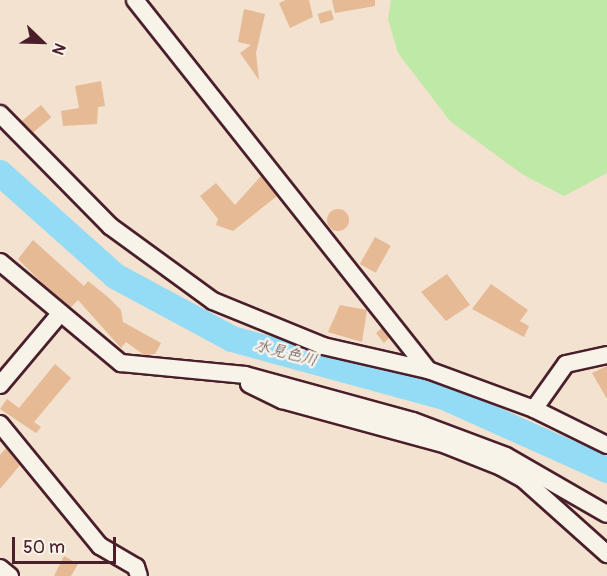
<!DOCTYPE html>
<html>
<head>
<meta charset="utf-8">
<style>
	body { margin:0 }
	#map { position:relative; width:607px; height:576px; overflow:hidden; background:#f2e2cf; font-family:Pangolin,"Klee One",sans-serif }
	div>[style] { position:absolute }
	.green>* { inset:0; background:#bee9a6 }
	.river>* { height:26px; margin:-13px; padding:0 13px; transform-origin:13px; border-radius:13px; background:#94dbf6 }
	.building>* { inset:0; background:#e5ba95; transform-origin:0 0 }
	.round { border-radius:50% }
	.roads { filter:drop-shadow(2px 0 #4a1f2b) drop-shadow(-2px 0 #4a1f2b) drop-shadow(0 2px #4a1f2b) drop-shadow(0 -2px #4a1f2b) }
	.minor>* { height:16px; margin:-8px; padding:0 8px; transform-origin:8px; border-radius:8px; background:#f7f3e8 }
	span { translate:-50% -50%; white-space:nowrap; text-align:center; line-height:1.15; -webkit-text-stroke:5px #f7f3e8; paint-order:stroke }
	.water-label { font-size:16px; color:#5c4e5e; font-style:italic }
	.north { position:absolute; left:12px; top:12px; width:60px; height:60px; -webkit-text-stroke:4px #f7f3e8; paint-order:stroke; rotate:113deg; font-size:16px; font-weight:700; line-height:24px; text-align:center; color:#4a1f2b }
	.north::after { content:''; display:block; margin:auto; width:21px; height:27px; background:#4a1f2b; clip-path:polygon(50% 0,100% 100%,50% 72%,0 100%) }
	.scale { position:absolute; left:12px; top:537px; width:104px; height:27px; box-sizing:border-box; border:3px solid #4a1f2b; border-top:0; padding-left:8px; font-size:18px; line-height:21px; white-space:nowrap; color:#4a1f2b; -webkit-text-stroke:4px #f7f3e8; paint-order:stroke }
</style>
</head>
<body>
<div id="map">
	<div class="green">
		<div style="clip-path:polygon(391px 0,607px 0,607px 173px,564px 196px,522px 174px,450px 121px,398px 53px,388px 19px)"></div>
	</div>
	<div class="river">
		<div style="left:0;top:173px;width:154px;rotate:41.8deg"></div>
		<div style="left:115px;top:276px;width:133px;rotate:28.3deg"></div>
		<div style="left:232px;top:339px;width:220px;rotate:15.3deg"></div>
		<div style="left:444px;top:397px;width:179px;rotate:24.1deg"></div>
	</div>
	<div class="building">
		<div style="clip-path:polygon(286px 0,309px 0,313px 17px,290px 28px,279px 3px)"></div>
		<div style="clip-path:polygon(332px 0,375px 0,375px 6px,335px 13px)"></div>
		<div style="clip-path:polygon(244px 9px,265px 14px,256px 53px,259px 80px,240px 53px,251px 45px,238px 42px)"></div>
		<div style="left:331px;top:10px;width:10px;height:14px;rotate:73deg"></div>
		<div style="clip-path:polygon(101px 81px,105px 106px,98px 107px,97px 124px,63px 126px,61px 111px,79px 108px,75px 86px)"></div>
		<div style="left:41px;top:105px;width:16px;height:25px;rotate:50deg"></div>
		<div style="clip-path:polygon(261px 176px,277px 196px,233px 231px,216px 225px,218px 219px,200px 196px,216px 183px,235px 205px)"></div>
		<div class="round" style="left:327px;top:209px;width:22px;height:22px"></div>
		<div style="left:375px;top:237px;width:18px;height:31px;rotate:29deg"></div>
		<div style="clip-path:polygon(33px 240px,84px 286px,88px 281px,109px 298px,121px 310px,123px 322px,161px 343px,155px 354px,144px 355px,126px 342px,121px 348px,78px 300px,71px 307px,43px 284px,18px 259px)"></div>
		<div style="clip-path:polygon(447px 274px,470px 305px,446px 321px,421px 292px)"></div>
		<div style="clip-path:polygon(491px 284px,528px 310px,520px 321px,529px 326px,524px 337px,472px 309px)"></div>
		<div style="clip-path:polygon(340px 305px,367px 310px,362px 342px,328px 332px)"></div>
		<div style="clip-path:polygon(382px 328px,389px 338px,384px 343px,376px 333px)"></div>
		<div style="clip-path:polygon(55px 364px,71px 378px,34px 422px,41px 427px,36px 433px,0 409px,7px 399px,19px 408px)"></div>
		<div style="clip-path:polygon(607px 366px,607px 399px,592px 373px)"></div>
		<div style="clip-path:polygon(6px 448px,20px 465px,0 489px,0 455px)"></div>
		<div style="clip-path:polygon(64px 556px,78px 564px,71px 576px,54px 576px)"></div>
	</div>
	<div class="roads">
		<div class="minor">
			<div style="left:135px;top:0;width:472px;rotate:51.6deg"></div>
			<div style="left:0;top:114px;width:157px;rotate:45.5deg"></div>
			<div style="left:110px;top:226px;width:127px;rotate:36.1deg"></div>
			<div style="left:213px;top:301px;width:119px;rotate:22.2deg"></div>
			<div style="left:323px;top:346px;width:108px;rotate:12.9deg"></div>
			<div style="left:428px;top:370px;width:113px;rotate:20.2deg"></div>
			<div style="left:534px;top:409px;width:81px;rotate:26.3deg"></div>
			<div style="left:0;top:262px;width:158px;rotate:39.9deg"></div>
			<div style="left:121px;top:363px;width:125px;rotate:5.5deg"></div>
			<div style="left:245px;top:375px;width:174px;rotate:15.3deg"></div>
			<div style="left:413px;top:421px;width:99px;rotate:20.6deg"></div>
			<div style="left:506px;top:456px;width:116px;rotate:29.9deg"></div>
			<div style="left:249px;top:384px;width:37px;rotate:26deg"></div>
			<div style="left:282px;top:400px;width:170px;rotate:15.3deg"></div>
			<div style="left:446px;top:445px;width:59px;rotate:21.8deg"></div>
			<div style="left:501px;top:467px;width:25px;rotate:29deg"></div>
			<div style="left:523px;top:479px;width:113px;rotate:41.8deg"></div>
			<div style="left:0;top:385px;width:92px;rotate:-49.9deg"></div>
			<div style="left:534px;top:409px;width:55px;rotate:-54.6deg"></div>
			<div style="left:566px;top:364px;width:42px;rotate:-12.4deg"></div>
			<div style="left:0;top:424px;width:158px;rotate:50.7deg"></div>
			<div style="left:100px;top:546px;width:42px;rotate:30.3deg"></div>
			<div style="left:136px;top:567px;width:9px;rotate:72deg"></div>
			<div style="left:0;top:568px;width:13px;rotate:39deg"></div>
		</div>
	</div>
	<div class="water-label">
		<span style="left:286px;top:353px;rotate:15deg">水見色川</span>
	</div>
	<div class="north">N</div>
	<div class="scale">50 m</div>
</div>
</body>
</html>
